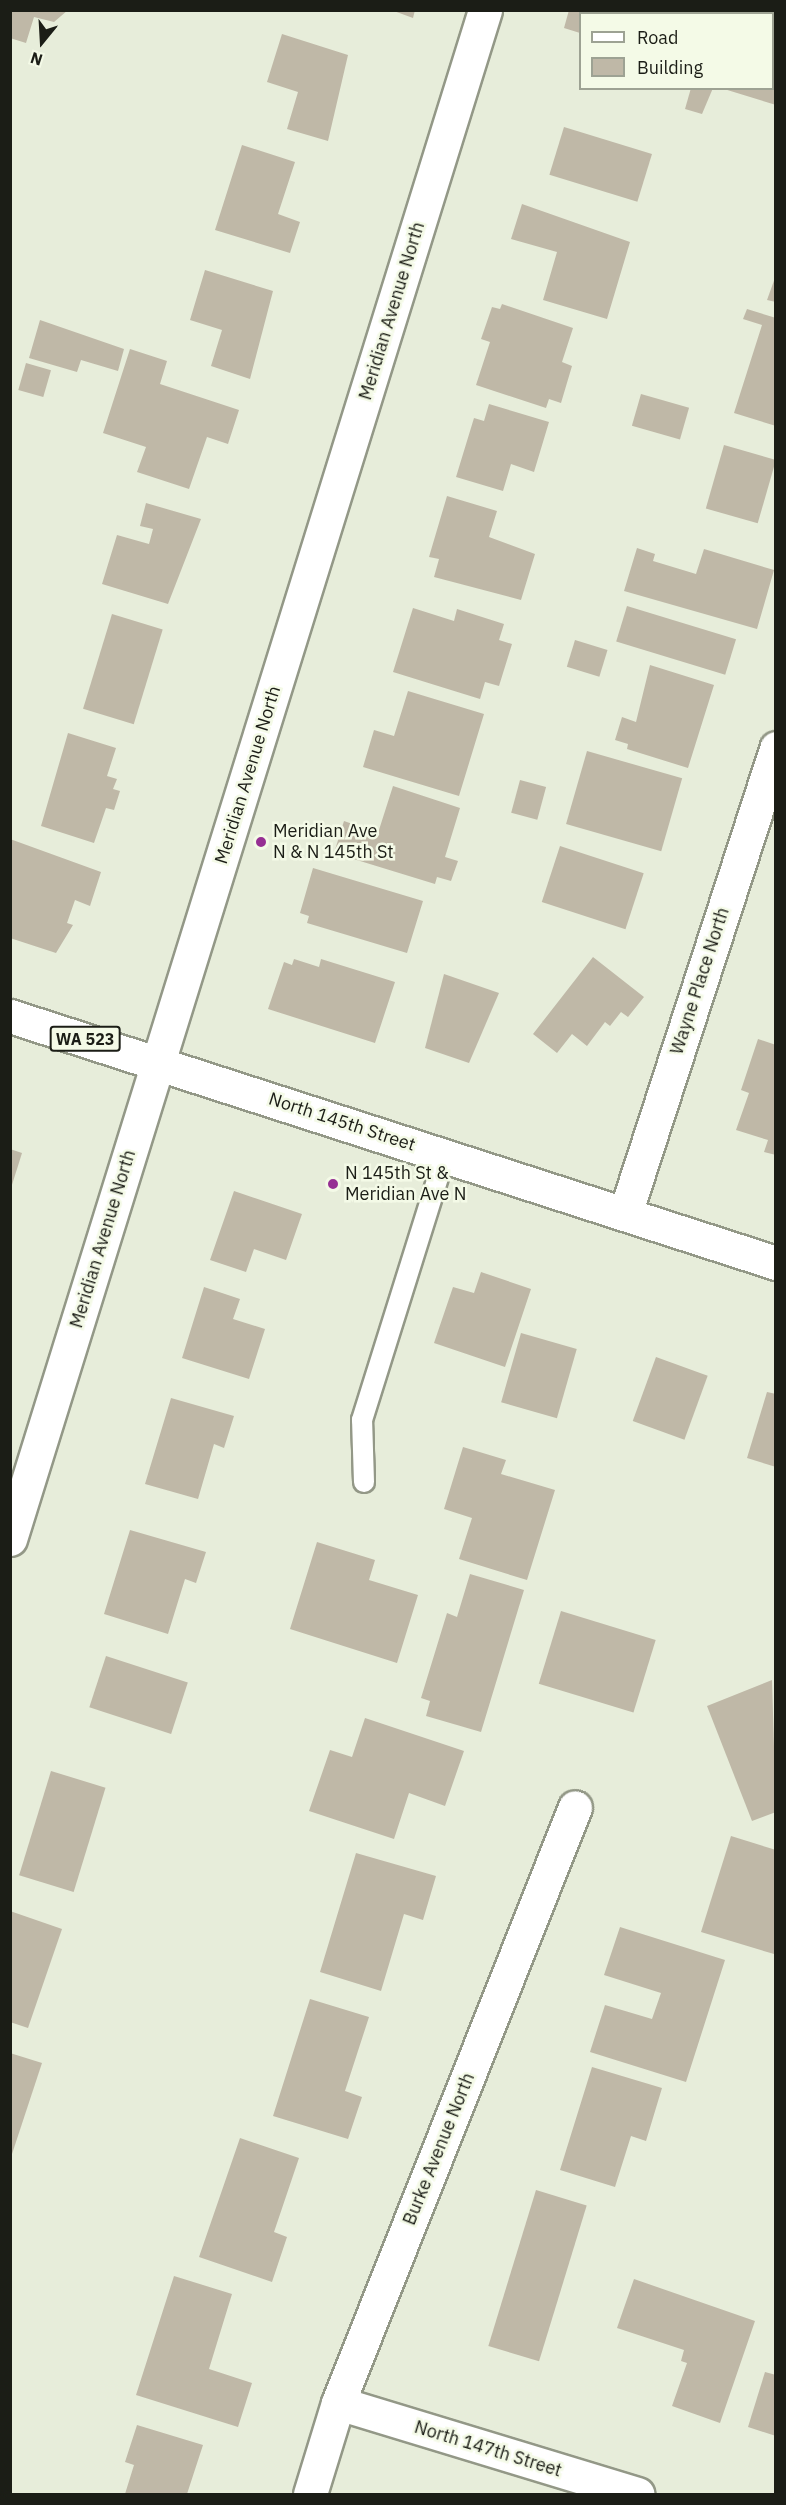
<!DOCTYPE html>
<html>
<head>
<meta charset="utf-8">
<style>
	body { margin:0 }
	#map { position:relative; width:786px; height:2505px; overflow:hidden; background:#e7edda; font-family:"IBM Plex Sans",sans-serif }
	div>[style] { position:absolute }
	.building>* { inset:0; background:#bfb8a7; transform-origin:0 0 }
	.roads { filter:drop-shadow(2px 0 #939887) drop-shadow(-2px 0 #939887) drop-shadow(0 2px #939887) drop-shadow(0 -2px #939887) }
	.service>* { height:20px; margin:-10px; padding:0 10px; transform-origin:10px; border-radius:10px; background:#fff }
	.minor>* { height:33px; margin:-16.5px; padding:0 16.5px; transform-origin:16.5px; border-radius:16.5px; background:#fff }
	.tertiary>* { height:33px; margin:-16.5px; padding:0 16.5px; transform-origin:16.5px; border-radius:16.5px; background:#fff }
	.primary>* { height:33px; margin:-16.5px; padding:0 16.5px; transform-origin:16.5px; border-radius:16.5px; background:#fff }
	.dots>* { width:16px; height:16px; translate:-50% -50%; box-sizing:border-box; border:3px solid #f4fae7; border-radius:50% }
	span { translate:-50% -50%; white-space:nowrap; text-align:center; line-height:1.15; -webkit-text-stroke:5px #f4fae7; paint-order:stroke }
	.shield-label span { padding:2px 4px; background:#f4fae7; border:2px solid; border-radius:4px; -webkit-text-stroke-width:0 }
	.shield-label { font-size:16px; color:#1b1d16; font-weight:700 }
	.street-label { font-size:18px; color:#1b1d16 }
	.poi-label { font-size:18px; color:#1b1d16 }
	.left { translate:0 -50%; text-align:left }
	.frame { position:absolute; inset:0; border:12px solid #1b1d16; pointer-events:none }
	.legend { position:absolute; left:579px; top:12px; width:195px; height:78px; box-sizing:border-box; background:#f4fae7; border:2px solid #9da293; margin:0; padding:8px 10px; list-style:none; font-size:18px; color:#1b1d16 }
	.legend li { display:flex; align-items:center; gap:12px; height:30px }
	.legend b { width:30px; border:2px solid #9da293 }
	.north { position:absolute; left:12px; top:12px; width:60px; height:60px; -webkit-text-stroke:4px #f4fae7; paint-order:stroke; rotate:198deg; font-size:16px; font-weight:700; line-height:24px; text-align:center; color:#1b1d16 }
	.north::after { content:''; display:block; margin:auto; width:21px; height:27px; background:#1b1d16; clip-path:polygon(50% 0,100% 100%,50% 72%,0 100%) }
</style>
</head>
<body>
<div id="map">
	<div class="building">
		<div style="clip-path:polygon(10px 10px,68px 10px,54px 22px,34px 17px,26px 43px,10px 38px)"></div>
		<div style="clip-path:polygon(391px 10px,415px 10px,413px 18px)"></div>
		<div style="clip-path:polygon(569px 10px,626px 10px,580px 14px,580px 33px,564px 28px)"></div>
		<div style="clip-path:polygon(650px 10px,720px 10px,649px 14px)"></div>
		<div style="clip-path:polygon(747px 10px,776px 10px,776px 105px,724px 89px,772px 88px,772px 14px)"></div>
		<div style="clip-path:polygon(282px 34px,348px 55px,328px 141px,287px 129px,298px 92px,267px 82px)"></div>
		<div style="clip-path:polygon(691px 88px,713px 88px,702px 114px,685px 109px)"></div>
		<div style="left:564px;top:127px;width:92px;height:50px;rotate:17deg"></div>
		<div style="clip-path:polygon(242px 145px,295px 162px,278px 214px,300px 222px,290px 253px,215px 230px)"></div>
		<div style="clip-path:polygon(522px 204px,630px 242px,607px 319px,543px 300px,557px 252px,511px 239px)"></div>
		<div style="clip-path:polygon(205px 270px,273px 291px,250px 379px,211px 366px,222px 330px,190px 320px)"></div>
		<div style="clip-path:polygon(776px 275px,776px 302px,767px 300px)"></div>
		<div style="clip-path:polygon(502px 304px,573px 328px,562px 362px,572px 366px,561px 403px,549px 399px,546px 408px,476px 385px,490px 342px,481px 339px,492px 307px,500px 309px)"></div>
		<div style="clip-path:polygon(747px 309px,776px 318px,776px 426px,734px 413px,762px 325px,743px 319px)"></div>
		<div style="clip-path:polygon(40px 320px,124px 349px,118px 371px,81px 360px,77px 372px,29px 358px)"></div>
		<div style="clip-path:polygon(130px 349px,167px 361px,160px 384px,239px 410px,228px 444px,207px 437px,189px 489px,137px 472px,146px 447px,103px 433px)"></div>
		<div style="left:26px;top:363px;width:26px;height:28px;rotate:16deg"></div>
		<div style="left:641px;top:394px;width:50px;height:33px;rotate:16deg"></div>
		<div style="clip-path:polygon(489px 404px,549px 422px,534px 472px,511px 464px,503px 491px,456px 477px,474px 418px,484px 421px)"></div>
		<div style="left:724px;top:445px;width:54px;height:66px;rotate:16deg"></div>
		<div style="clip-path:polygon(447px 496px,497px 511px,489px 537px,535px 554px,521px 600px,434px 577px,439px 559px,429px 557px)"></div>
		<div style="clip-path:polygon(146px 503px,201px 519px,168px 604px,102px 584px,117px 535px,149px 544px,153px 529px,140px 526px)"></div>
		<div style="clip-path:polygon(637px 548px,655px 554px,653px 561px,696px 574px,704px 549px,774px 570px,757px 629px,624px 591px)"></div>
		<div style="left:627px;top:606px;width:114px;height:37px;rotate:17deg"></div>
		<div style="clip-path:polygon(413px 608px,454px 621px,457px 609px,504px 624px,499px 640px,512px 644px,499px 686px,485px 682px,480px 699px,393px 672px)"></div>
		<div style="left:112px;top:614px;width:53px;height:99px;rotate:17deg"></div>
		<div style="left:575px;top:640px;width:34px;height:28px;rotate:17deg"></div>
		<div style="clip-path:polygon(650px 665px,714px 685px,688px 768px,627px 749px,628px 744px,615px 740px,622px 717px,636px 722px)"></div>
		<div style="clip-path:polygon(408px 691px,484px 714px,459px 796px,363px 767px,374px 730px,394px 736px)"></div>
		<div style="clip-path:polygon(68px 733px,116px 748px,107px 776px,117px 779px,113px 789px,120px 791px,114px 810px,106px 808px,94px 843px,41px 826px)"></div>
		<div style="left:587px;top:751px;width:99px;height:76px;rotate:16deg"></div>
		<div style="left:520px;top:780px;width:27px;height:34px;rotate:15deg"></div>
		<div style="clip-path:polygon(393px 786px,460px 808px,445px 857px,458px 861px,451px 881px,437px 877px,435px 884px,334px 853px,344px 821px,378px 833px)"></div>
		<div style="clip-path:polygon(10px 839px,101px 872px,90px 906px,75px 900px,67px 923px,73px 925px,56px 953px,10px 938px)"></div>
		<div style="left:560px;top:846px;width:88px;height:59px;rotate:18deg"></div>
		<div style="clip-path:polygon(313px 868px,423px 901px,407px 953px,307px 923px,309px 916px,300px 913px)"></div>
		<div style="clip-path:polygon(593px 957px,644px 997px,628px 1017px,621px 1012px,610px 1026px,605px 1022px,587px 1046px,572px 1034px,557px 1053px,533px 1034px)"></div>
		<div style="clip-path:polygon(294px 959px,319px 967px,321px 959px,395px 982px,375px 1043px,268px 1009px,284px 962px,292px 965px)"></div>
		<div style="clip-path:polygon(444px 974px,499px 993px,469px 1063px,425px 1048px)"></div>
		<div style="clip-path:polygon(758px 1039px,776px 1045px,776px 1155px,764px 1152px,768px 1140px,736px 1130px,749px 1093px,741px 1090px)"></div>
		<div style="clip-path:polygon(10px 1149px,22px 1153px,11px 1188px,10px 1188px)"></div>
		<div style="clip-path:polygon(234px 1191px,302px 1214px,286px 1260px,254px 1249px,246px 1272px,210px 1260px)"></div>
		<div style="clip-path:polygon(481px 1272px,531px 1289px,505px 1367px,434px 1343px,453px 1287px,474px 1293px)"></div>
		<div style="clip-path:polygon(204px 1287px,240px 1299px,233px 1319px,265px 1329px,249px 1379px,182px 1358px)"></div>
		<div style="left:521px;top:1333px;width:58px;height:72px;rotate:16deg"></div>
		<div style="left:656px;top:1357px;width:55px;height:68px;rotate:20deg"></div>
		<div style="clip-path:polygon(767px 1392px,776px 1394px,776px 1467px,747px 1458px)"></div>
		<div style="clip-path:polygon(171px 1398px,234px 1416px,224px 1448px,214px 1444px,198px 1499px,145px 1484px)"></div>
		<div style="clip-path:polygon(463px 1447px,506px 1460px,501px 1474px,555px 1490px,527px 1580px,459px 1559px,472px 1518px,444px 1509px)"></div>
		<div style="clip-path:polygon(130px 1530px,206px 1552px,196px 1583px,185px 1579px,168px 1634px,104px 1614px)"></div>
		<div style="clip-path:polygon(317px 1542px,375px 1560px,369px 1580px,418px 1595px,397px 1663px,290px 1629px)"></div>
		<div style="clip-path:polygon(470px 1574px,524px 1590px,481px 1732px,426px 1716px,430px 1701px,421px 1698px,447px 1613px,457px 1617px)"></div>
		<div style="left:561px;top:1611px;width:99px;height:76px;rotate:17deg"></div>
		<div style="left:106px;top:1656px;width:86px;height:54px;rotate:18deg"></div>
		<div style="clip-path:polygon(772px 1680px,776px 1812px,752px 1821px,707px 1706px)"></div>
		<div style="clip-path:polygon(365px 1718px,464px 1751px,445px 1806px,409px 1793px,394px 1839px,309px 1811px,330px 1750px,352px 1757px)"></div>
		<div style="left:51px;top:1771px;width:57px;height:109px;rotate:17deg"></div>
		<div style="clip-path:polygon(731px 1836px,776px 1850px,774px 1954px,701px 1932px)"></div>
		<div style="clip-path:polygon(356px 1853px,436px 1876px,423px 1920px,404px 1914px,381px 1991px,320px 1972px)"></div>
		<div style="clip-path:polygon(10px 1911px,62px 1929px,28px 2028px,10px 2022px)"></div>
		<div style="clip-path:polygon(620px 1927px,725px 1960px,686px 2082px,590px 2052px,605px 2005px,652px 2019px,661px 1993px,604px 1975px)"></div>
		<div style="clip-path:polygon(310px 1999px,369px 2017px,345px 2091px,362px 2097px,348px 2139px,273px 2116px)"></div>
		<div style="clip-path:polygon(10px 2053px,42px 2063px,11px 2157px,10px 2157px)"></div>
		<div style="clip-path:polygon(592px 2067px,662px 2088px,646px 2141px,631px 2136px,615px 2187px,560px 2170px)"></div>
		<div style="clip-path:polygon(240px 2138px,299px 2158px,274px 2232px,287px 2237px,272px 2282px,199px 2257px)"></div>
		<div style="left:536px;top:2190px;width:53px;height:163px;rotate:17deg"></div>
		<div style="clip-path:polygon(174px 2276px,232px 2294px,209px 2369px,252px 2383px,238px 2427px,136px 2395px)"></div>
		<div style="clip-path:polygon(634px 2279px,755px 2321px,720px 2423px,672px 2406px,687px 2363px,681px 2361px,684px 2350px,617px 2328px)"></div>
		<div style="clip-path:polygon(765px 2372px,776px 2375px,776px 2436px,748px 2427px)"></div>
		<div style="clip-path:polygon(137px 2425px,203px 2445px,187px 2494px,125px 2494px,134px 2465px,125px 2462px)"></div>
	</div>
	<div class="roads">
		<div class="service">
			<div style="left:364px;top:1482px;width:62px;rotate:-91.8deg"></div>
			<div style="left:362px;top:1420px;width:278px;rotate:-72.6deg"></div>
		</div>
		<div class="minor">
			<div style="left:625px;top:1214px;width:490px;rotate:-72deg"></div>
			<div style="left:338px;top:2403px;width:313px;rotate:16.9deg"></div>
			<div style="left:310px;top:2494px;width:95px;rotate:-72.9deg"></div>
			<div style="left:338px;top:2403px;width:641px;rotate:-68.31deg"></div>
		</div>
		<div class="tertiary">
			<div style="left:10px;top:1539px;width:1601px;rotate:-72.74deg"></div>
		</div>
		<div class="primary">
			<div style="left:10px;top:1016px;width:805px;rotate:17.87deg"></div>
		</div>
	</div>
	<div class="dots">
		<div style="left:261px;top:842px;background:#962f93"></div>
		<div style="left:333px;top:1184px;background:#962f93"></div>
	</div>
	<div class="shield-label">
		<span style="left:85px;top:1039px">WA 523</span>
	</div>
	<div class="street-label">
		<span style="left:392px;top:311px;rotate:-73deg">Meridian Avenue North</span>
		<span style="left:248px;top:775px;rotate:-73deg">Meridian Avenue North</span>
		<span style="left:700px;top:981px;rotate:-72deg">Wayne Place North</span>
		<span style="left:342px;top:1122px;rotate:18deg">North 145th Street</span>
		<span style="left:103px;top:1239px;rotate:-73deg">Meridian Avenue North</span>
		<span style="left:439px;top:2149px;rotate:-68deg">Burke Avenue North</span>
		<span style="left:488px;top:2449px;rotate:17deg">North 147th Street</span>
	</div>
	<div class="poi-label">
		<span class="left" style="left:273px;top:842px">Meridian Ave<br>N &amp; N 145th St</span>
		<span class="left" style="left:345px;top:1184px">N 145th St &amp;<br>Meridian Ave N</span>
	</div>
	<div class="frame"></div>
	<ul class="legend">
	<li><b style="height:8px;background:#fff"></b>Road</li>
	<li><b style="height:16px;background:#bfb8a7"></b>Building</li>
	</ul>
	<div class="north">N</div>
</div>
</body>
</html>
